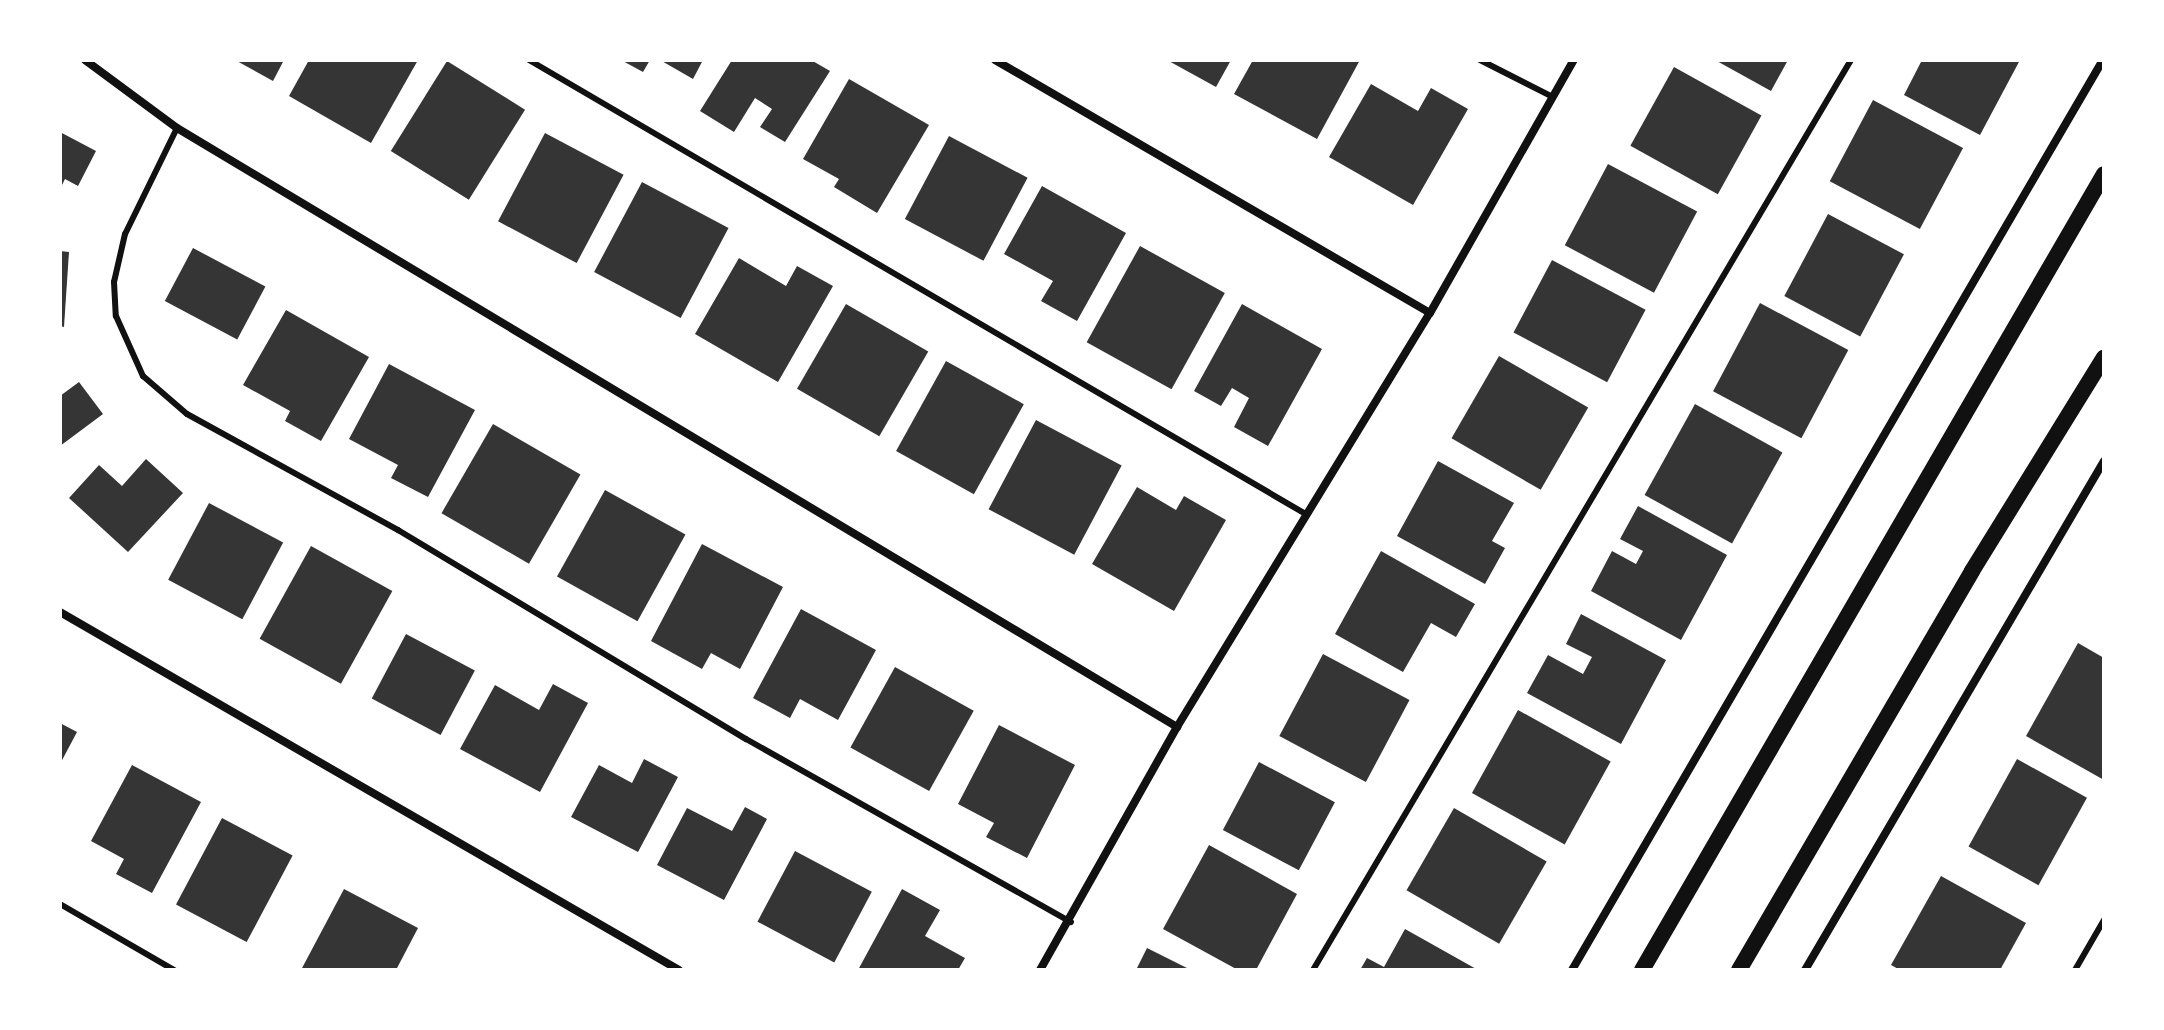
<!DOCTYPE html>
<html>
<head>
<meta charset="utf-8">
<style>
	body { margin:0 }
	#map { position:relative; width:2164px; height:1030px; overflow:hidden; background:#fff; font-family:"Nunito Sans",sans-serif }
	div>[style] { position:absolute }
	.building>* { inset:0; background:#353535; transform-origin:0 0 }
	.service>* { height:6px; margin:-3px; padding:0 3px; transform-origin:3px; border-radius:3px; background:#111 }
	.minor>* { height:8px; margin:-4px; padding:0 4px; transform-origin:4px; border-radius:4px; background:#111 }
	.secondary>* { height:16px; margin:-8px; padding:0 8px; transform-origin:8px; border-radius:8px; background:#111 }
	span { translate:-50% -50%; white-space:nowrap; text-align:center; line-height:1.15; -webkit-text-stroke:6px #fff; paint-order:stroke }
	.frame { position:absolute; inset:0; border:62px solid #fff; pointer-events:none }
</style>
</head>
<body>
<div id="map">
	<div class="building">
		<div style="clip-path:polygon(235px 60px,284px 60px,273px 81px)"></div>
		<div style="clip-path:polygon(309px 60px,418px 60px,371px 143px,289px 96px)"></div>
		<div style="clip-path:polygon(621px 60px,650px 60px,643px 72px)"></div>
		<div style="clip-path:polygon(660px 60px,703px 60px,693px 79px)"></div>
		<div style="clip-path:polygon(732px 60px,811px 60px,830px 71px,785px 142px,760px 127px,772px 109px,755px 98px,734px 132px,700px 111px)"></div>
		<div style="clip-path:polygon(1167px 60px,1231px 60px,1216px 87px)"></div>
		<div style="clip-path:polygon(1253px 60px,1360px 60px,1317px 139px,1234px 94px)"></div>
		<div style="clip-path:polygon(1715px 60px,1788px 60px,1771px 91px)"></div>
		<div style="clip-path:polygon(1922px 60px,2020px 60px,1980px 135px,1904px 95px)"></div>
		<div style="left:447px;top:61px;width:92px;height:106px;rotate:32deg"></div>
		<div style="left:1674px;top:67px;width:100px;height:90px;rotate:29deg"></div>
		<div style="clip-path:polygon(849px 79px,929px 125px,877px 213px,834px 187px,839px 179px,803px 159px)"></div>
		<div style="clip-path:polygon(1371px 84px,1418px 111px,1431px 88px,1468px 109px,1413px 205px,1329px 157px)"></div>
		<div style="left:1873px;top:100px;width:102px;height:92px;rotate:28deg"></div>
		<div style="clip-path:polygon(60px 132px,96px 151px,78px 186px,65px 179px,60px 189px)"></div>
		<div style="left:545px;top:133px;width:89px;height:100px;rotate:28deg"></div>
		<div style="left:949px;top:136px;width:89px;height:94px;rotate:28deg"></div>
		<div style="left:1608px;top:164px;width:101px;height:92px;rotate:28deg"></div>
		<div style="left:642px;top:182px;width:98px;height:102px;rotate:28deg"></div>
		<div style="clip-path:polygon(1042px 186px,1126px 233px,1077px 321px,1041px 301px,1053px 281px,1004px 254px)"></div>
		<div style="left:1828px;top:214px;width:86px;height:93px;rotate:28deg"></div>
		<div style="left:1140px;top:246px;width:97px;height:110px;rotate:29deg"></div>
		<div style="left:193px;top:248px;width:82px;height:60px;rotate:28deg"></div>
		<div style="clip-path:polygon(60px 251px,69px 252px,64px 327px,60px 326px)"></div>
		<div style="clip-path:polygon(739px 258px,786px 286px,797px 266px,833px 286px,778px 382px,695px 334px)"></div>
		<div style="left:1552px;top:260px;width:106px;height:82px;rotate:28deg"></div>
		<div style="left:1760px;top:303px;width:100px;height:100px;rotate:28deg"></div>
		<div style="left:846px;top:304px;width:95px;height:98px;rotate:30deg"></div>
		<div style="clip-path:polygon(1242px 304px,1322px 349px,1268px 446px,1234px 427px,1249px 398px,1232px 388px,1221px 406px,1194px 391px)"></div>
		<div style="clip-path:polygon(286px 310px,369px 357px,321px 441px,285px 421px,290px 411px,243px 385px)"></div>
		<div style="left:1499px;top:356px;width:103px;height:95px;rotate:30deg"></div>
		<div style="left:946px;top:361px;width:89px;height:103px;rotate:29deg"></div>
		<div style="clip-path:polygon(389px 364px,475px 410px,428px 497px,391px 478px,398px 465px,349px 439px)"></div>
		<div style="clip-path:polygon(79px 382px,103px 414px,60px 446px,60px 396px)"></div>
		<div style="left:1695px;top:404px;width:100px;height:104px;rotate:29deg"></div>
		<div style="left:1036px;top:420px;width:97px;height:101px;rotate:28deg"></div>
		<div style="left:493px;top:424px;width:101px;height:103px;rotate:30deg"></div>
		<div style="clip-path:polygon(146px 459px,183px 493px,128px 552px,69px 498px,99px 465px,122px 486px)"></div>
		<div style="clip-path:polygon(1438px 461px,1514px 503px,1492px 541px,1505px 548px,1485px 584px,1397px 536px)"></div>
		<div style="clip-path:polygon(1137px 487px,1176px 510px,1184px 496px,1226px 520px,1174px 611px,1092px 564px)"></div>
		<div style="left:605px;top:490px;width:92px;height:99px;rotate:29deg"></div>
		<div style="left:209px;top:503px;width:84px;height:87px;rotate:28deg"></div>
		<div style="clip-path:polygon(1638px 506px,1727px 555px,1681px 640px,1591px 591px,1612px 551px,1636px 564px,1643px 551px,1620px 539px)"></div>
		<div style="clip-path:polygon(702px 544px,783px 587px,740px 669px,711px 653px,702px 669px,651px 641px)"></div>
		<div style="left:311px;top:546px;width:93px;height:106px;rotate:29deg"></div>
		<div style="clip-path:polygon(1381px 551px,1475px 604px,1456px 637px,1431px 623px,1403px 672px,1335px 634px)"></div>
		<div style="clip-path:polygon(801px 609px,876px 650px,838px 720px,800px 699px,790px 718px,753px 698px)"></div>
		<div style="clip-path:polygon(1581px 614px,1666px 660px,1621px 744px,1527px 693px,1548px 655px,1583px 674px,1592px 657px,1566px 644px)"></div>
		<div style="left:406px;top:634px;width:78px;height:73px;rotate:28deg"></div>
		<div style="clip-path:polygon(2078px 643px,2104px 658px,2104px 780px,2026px 736px)"></div>
		<div style="left:1323px;top:654px;width:98px;height:93px;rotate:28deg"></div>
		<div style="left:895px;top:667px;width:90px;height:92px;rotate:29deg"></div>
		<div style="clip-path:polygon(553px 684px,588px 703px,540px 792px,460px 749px,495px 685px,539px 710px)"></div>
		<div style="left:1518px;top:710px;width:106px;height:95px;rotate:29deg"></div>
		<div style="clip-path:polygon(60px 723px,77px 732px,60px 764px)"></div>
		<div style="clip-path:polygon(999px 725px,1075px 765px,1027px 858px,986px 837px,994px 823px,958px 804px)"></div>
		<div style="clip-path:polygon(644px 759px,678px 777px,638px 852px,571px 817px,599px 765px,632px 783px)"></div>
		<div style="left:2017px;top:759px;width:80px;height:100px;rotate:29deg"></div>
		<div style="left:1259px;top:762px;width:86px;height:77px;rotate:28deg"></div>
		<div style="clip-path:polygon(132px 765px,201px 802px,152px 893px,116px 874px,124px 859px,91px 841px)"></div>
		<div style="clip-path:polygon(745px 807px,767px 819px,724px 900px,657px 865px,687px 808px,732px 831px)"></div>
		<div style="left:1454px;top:808px;width:107px;height:95px;rotate:30deg"></div>
		<div style="left:222px;top:818px;width:80px;height:98px;rotate:28deg"></div>
		<div style="clip-path:polygon(1209px 845px,1297px 894px,1256px 970px,1238px 970px,1163px 929px)"></div>
		<div style="left:795px;top:851px;width:87px;height:80px;rotate:28deg"></div>
		<div style="clip-path:polygon(1941px 876px,2026px 923px,2000px 970px,1900px 970px,1891px 965px)"></div>
		<div style="clip-path:polygon(344px 889px,418px 928px,396px 970px,301px 970px)"></div>
		<div style="clip-path:polygon(902px 889px,940px 910px,925px 936px,965px 958px,958px 970px,858px 970px)"></div>
		<div style="clip-path:polygon(1405px 929px,1478px 970px,1360px 970px,1367px 958px,1384px 967px)"></div>
		<div style="clip-path:polygon(1147px 948px,1191px 970px,1136px 970px)"></div>
	</div>
	<div class="service">
		<div style="left:529px;top:60px;width:898px;rotate:30.31deg"></div>
		<div style="left:1480px;top:60px;width:82px;rotate:26.9deg"></div>
		<div style="left:177px;top:128px;width:118px;rotate:116.1deg"></div>
		<div style="left:125px;top:234px;width:49px;rotate:102.9deg"></div>
		<div style="left:114px;top:282px;width:34px;rotate:87deg"></div>
		<div style="left:116px;top:316px;width:66px;rotate:65.8deg"></div>
		<div style="left:143px;top:376px;width:58px;rotate:40.8deg"></div>
		<div style="left:187px;top:414px;width:241px;rotate:28.8deg"></div>
		<div style="left:398px;top:530px;width:406px;rotate:31deg"></div>
		<div style="left:746px;top:739px;width:373px;rotate:29.4deg"></div>
		<div style="left:60px;top:904px;width:132px;rotate:30.1deg"></div>
		<div style="left:1313px;top:970px;width:1057px;rotate:-59.41deg"></div>
		<div style="left:2075px;top:970px;width:58px;rotate:-59.9deg"></div>
	</div>
	<div class="minor">
		<div style="left:85px;top:60px;width:114px;rotate:36.5deg"></div>
		<div style="left:177px;top:128px;width:1166px;rotate:30.92deg"></div>
		<div style="left:995px;top:60px;width:503px;rotate:30.18deg"></div>
		<div style="left:60px;top:612px;width:715px;rotate:30.04deg"></div>
		<div style="left:1040px;top:970px;width:279px;rotate:-60.6deg"></div>
		<div style="left:1177px;top:727px;width:485px;rotate:-58.6deg"></div>
		<div style="left:1430px;top:313px;width:291px;rotate:-60.4deg"></div>
		<div style="left:1572px;top:970px;width:1054px;rotate:-59.74deg"></div>
		<div style="left:1805px;top:970px;width:590px;rotate:-59.57deg"></div>
	</div>
	<div class="secondary">
		<div style="left:1642px;top:970px;width:920px;rotate:-59.87deg"></div>
		<div style="left:1739px;top:970px;width:462px;rotate:-59.7deg"></div>
		<div style="left:1972px;top:571px;width:251px;rotate:-58.3deg"></div>
	</div>
	<div class="frame"></div>
</div>
</body>
</html>
